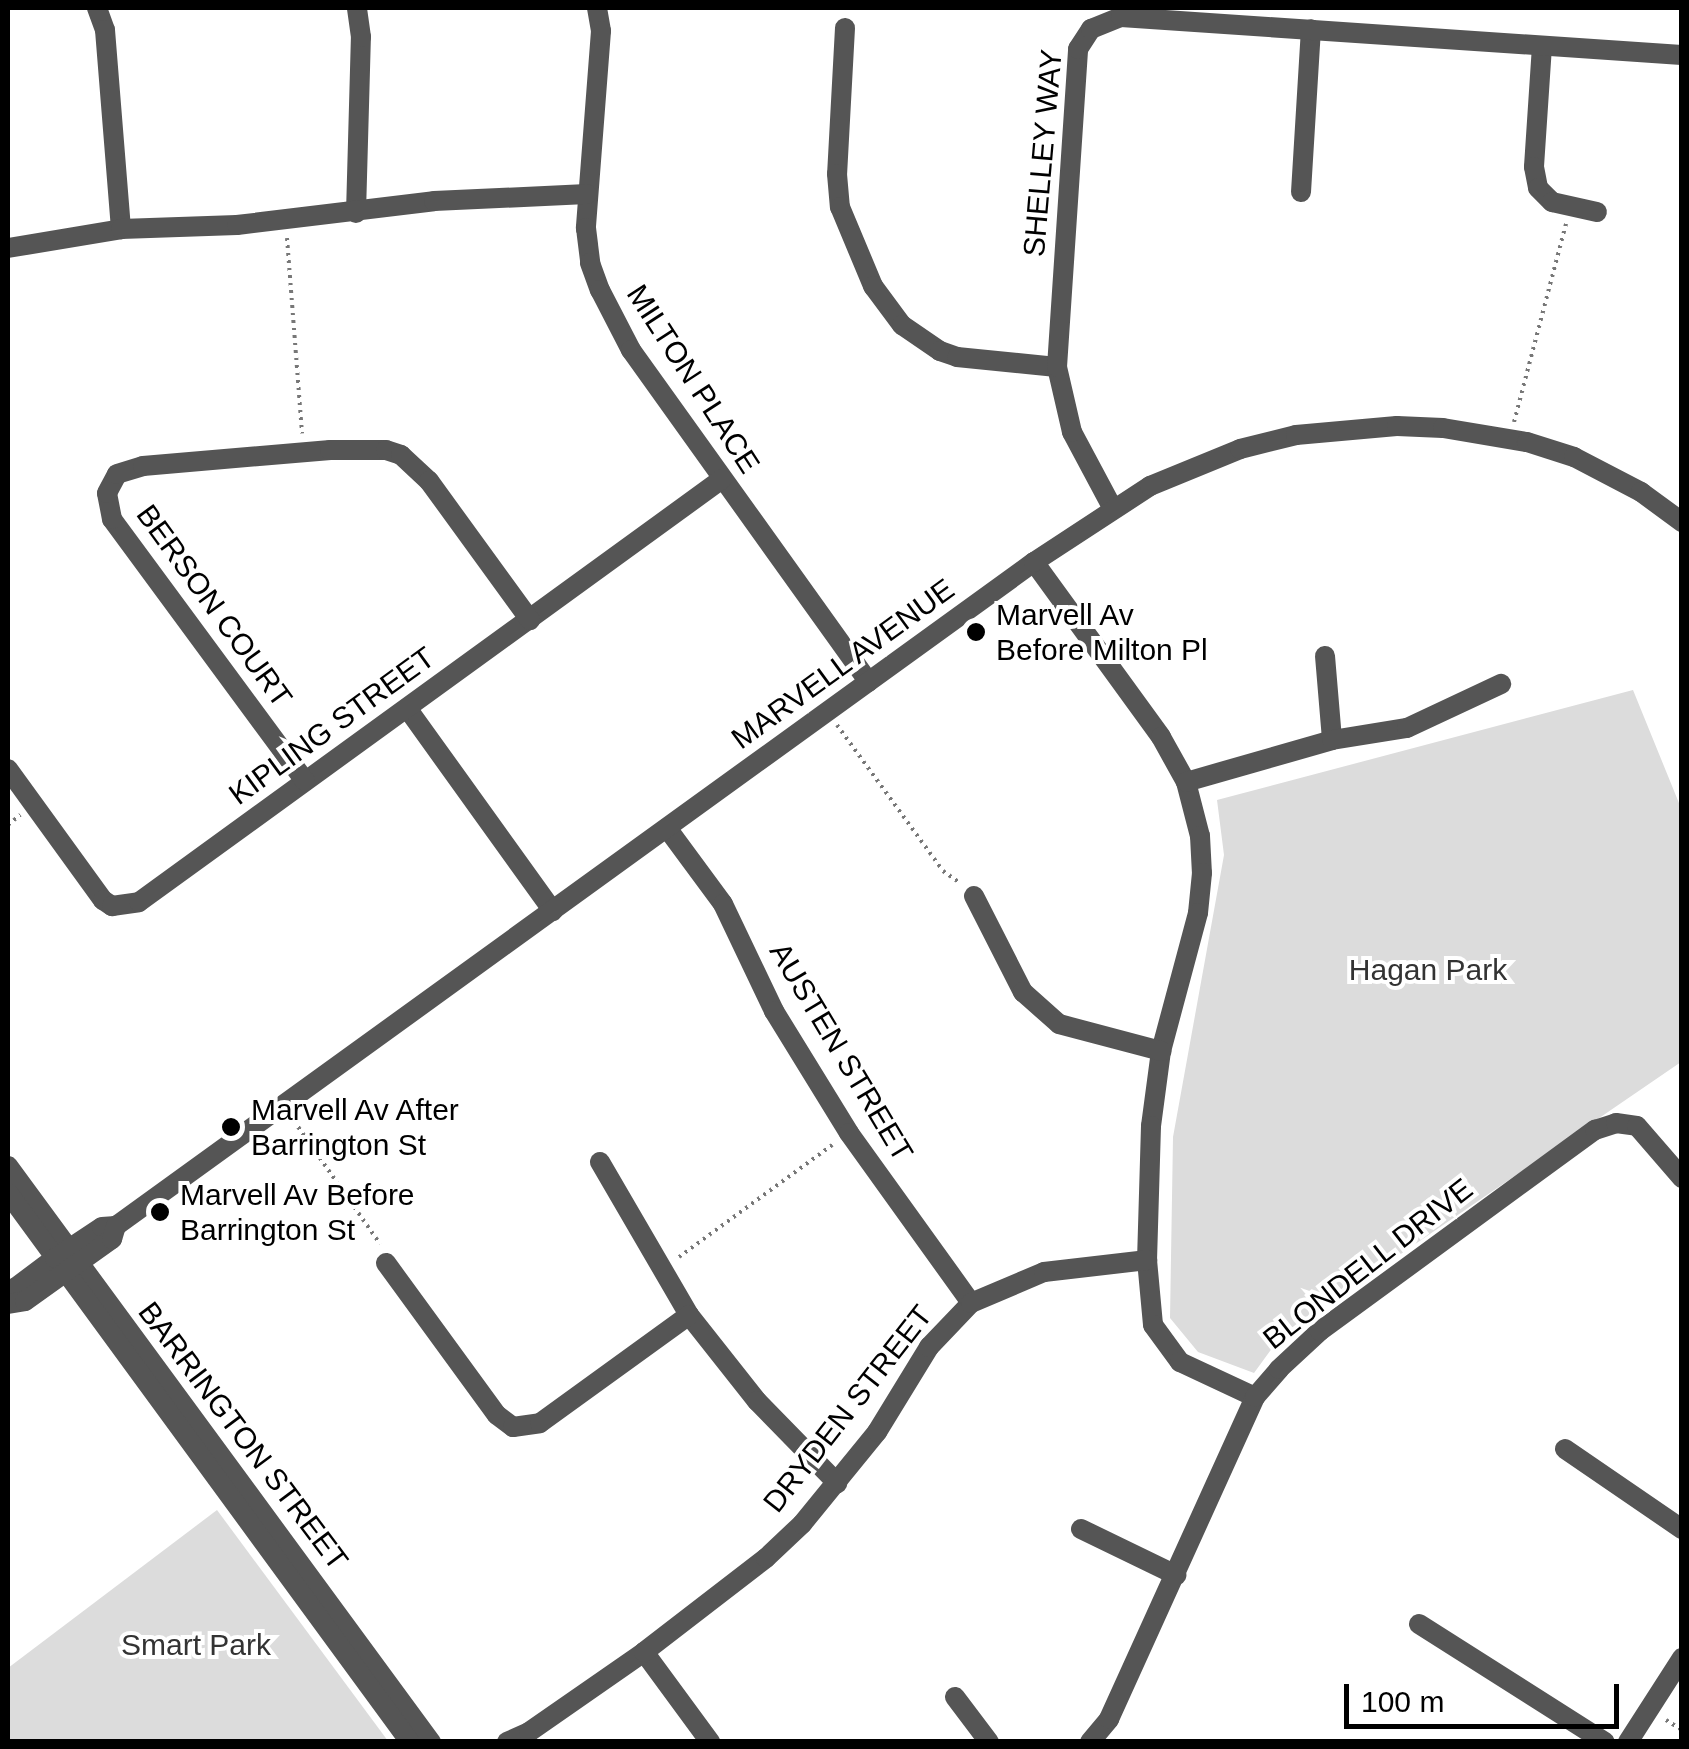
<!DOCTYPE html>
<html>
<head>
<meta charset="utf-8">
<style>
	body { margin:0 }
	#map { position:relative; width:1689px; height:1749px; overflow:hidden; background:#fff; font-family:Helvetica,sans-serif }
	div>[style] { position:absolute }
	.green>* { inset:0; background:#dcdcdc }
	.path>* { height:4px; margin-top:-2px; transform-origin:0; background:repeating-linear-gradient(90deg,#777 0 2.5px,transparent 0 7.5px) }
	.minor>* { height:20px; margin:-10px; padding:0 10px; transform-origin:10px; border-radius:10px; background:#555 }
	.tertiary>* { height:20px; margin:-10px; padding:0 10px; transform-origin:10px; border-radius:10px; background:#555 }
	.dots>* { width:28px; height:28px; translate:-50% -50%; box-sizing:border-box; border:5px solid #fff; border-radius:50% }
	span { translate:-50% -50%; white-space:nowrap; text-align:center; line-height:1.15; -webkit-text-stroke:8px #fff; paint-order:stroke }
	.street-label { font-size:30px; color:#000 }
	.poi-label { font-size:30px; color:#000 }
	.left { translate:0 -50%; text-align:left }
	.park-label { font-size:30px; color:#333 }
	.frame { position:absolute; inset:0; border:10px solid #000; pointer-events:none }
	.scale { position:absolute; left:1344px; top:1684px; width:275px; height:45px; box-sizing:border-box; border:5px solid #000; border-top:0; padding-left:12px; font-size:30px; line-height:35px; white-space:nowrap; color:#000; -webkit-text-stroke:8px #fff; paint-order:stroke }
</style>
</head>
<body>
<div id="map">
	<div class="green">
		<div style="clip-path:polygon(1633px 690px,1681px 808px,1681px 1062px,1281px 1336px,1254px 1373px,1198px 1352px,1170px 1318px,1173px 1137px,1224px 855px,1217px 800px)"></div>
		<div style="clip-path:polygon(217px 1510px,388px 1741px,8px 1741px,8px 1668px)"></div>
	</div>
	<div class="path">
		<div style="left:287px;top:238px;width:196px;rotate:85.6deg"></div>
		<div style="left:1514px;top:422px;width:205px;rotate:-75.3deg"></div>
		<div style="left:837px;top:725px;width:180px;rotate:54deg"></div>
		<div style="left:943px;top:871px;width:21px;rotate:35deg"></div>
		<div style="left:8px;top:825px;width:16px;rotate:-40deg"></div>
		<div style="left:294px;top:1121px;width:150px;rotate:55deg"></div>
		<div style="left:679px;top:1257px;width:190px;rotate:-36.2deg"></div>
		<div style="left:1666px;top:1720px;width:19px;rotate:32deg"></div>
	</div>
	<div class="minor">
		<div style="left:97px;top:8px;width:23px;rotate:70deg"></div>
		<div style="left:105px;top:30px;width:200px;rotate:85.4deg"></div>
		<div style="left:597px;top:8px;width:23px;rotate:80deg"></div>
		<div style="left:601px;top:31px;width:198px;rotate:94.4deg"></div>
		<div style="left:586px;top:228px;width:35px;rotate:83deg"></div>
		<div style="left:590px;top:263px;width:29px;rotate:70deg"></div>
		<div style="left:600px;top:290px;width:68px;rotate:62.7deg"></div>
		<div style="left:631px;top:350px;width:408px;rotate:54.4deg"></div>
		<div style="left:845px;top:28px;width:146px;rotate:93.1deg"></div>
		<div style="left:837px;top:174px;width:33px;rotate:85deg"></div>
		<div style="left:840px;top:207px;width:86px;rotate:67.3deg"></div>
		<div style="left:873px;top:286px;width:49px;rotate:53.4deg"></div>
		<div style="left:902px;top:325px;width:46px;rotate:34.4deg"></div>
		<div style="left:940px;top:351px;width:18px;rotate:19deg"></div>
		<div style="left:957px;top:357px;width:100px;rotate:5.7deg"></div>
		<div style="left:1542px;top:46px;width:121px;rotate:93.8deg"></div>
		<div style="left:1534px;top:167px;width:21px;rotate:79deg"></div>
		<div style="left:1538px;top:188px;width:20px;rotate:45deg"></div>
		<div style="left:1552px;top:202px;width:46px;rotate:12.5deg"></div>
		<div style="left:1301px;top:192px;width:163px;rotate:-86.5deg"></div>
		<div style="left:356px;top:213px;width:176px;rotate:-88.4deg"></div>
		<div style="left:361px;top:37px;width:29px;rotate:-98deg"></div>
		<div style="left:8px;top:248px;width:115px;rotate:-9.5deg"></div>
		<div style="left:121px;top:229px;width:116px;rotate:-2deg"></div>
		<div style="left:237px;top:225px;width:198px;rotate:-6.9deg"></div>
		<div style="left:434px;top:201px;width:153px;rotate:-2.6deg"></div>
		<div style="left:1112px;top:507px;width:85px;rotate:-118.1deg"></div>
		<div style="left:1072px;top:432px;width:67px;rotate:-103deg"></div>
		<div style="left:1057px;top:367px;width:319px;rotate:-86.2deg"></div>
		<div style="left:1078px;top:49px;width:24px;rotate:-57deg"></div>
		<div style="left:1091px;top:29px;width:32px;rotate:-22deg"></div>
		<div style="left:1121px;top:17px;width:562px;rotate:3.88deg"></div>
		<div style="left:1034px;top:562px;width:216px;rotate:54deg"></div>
		<div style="left:1161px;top:737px;width:51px;rotate:60.9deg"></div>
		<div style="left:1186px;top:782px;width:56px;rotate:75.5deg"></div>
		<div style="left:1200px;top:836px;width:37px;rotate:87deg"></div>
		<div style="left:1202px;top:873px;width:40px;rotate:95.7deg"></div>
		<div style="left:1198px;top:913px;width:143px;rotate:105deg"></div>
		<div style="left:1161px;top:1051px;width:76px;rotate:97.6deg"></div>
		<div style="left:1151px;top:1126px;width:134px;rotate:91.7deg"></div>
		<div style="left:1147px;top:1260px;width:65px;rotate:84.7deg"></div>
		<div style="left:1153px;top:1325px;width:46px;rotate:53.9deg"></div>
		<div style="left:1180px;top:1362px;width:83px;rotate:25deg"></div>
		<div style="left:1325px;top:656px;width:84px;rotate:85.2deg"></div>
		<div style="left:407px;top:708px;width:250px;rotate:54.3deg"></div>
		<div style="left:8px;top:769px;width:162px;rotate:54.1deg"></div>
		<div style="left:103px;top:900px;width:11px;rotate:34deg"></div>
		<div style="left:112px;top:906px;width:27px;rotate:-8deg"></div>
		<div style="left:139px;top:902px;width:720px;rotate:-35.96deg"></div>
		<div style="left:305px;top:781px;width:325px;rotate:-126.4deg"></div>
		<div style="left:112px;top:519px;width:26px;rotate:-101deg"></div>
		<div style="left:107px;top:493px;width:21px;rotate:-62deg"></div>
		<div style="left:117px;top:474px;width:27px;rotate:-17deg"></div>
		<div style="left:143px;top:466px;width:188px;rotate:-4.9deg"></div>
		<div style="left:330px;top:450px;width:56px"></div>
		<div style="left:386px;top:450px;width:16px;rotate:18deg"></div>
		<div style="left:401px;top:455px;width:38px;rotate:43deg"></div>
		<div style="left:429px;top:481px;width:172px;rotate:54deg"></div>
		<div style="left:1186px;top:782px;width:152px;rotate:-16deg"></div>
		<div style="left:1332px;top:740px;width:76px;rotate:-9.1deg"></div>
		<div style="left:1407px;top:728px;width:104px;rotate:-25.1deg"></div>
		<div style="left:667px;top:828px;width:94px;rotate:53.6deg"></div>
		<div style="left:723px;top:904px;width:119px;rotate:64.5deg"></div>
		<div style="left:774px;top:1011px;width:143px;rotate:58.4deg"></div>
		<div style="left:849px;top:1133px;width:209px;rotate:54.3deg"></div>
		<div style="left:974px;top:896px;width:108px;rotate:63deg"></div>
		<div style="left:1023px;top:992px;width:48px;rotate:41.6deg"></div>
		<div style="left:1059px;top:1024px;width:106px;rotate:14.8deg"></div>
		<div style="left:600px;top:1162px;width:177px;rotate:59.8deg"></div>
		<div style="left:689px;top:1315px;width:110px;rotate:51.7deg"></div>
		<div style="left:757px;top:1401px;width:115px;rotate:45.7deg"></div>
		<div style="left:386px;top:1263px;width:188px;rotate:53.9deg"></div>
		<div style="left:497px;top:1415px;width:20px;rotate:37deg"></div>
		<div style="left:513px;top:1427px;width:27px;rotate:-8deg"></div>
		<div style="left:540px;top:1423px;width:184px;rotate:-35.9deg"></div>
		<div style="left:1565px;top:1449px;width:142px;rotate:34.4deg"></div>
		<div style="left:1081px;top:1529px;width:106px;rotate:25.8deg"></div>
		<div style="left:1419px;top:1624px;width:220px;rotate:32.4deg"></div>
		<div style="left:644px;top:1652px;width:112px;rotate:53.7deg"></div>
		<div style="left:955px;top:1697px;width:56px;rotate:52.9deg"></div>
		<div style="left:507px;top:1742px;width:24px;rotate:-24deg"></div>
		<div style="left:529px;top:1732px;width:140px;rotate:-34.8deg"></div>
		<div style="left:644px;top:1652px;width:154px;rotate:-37.6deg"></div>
		<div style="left:766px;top:1558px;width:50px;rotate:-43.4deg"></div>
		<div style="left:802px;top:1524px;width:119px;rotate:-50.8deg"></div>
		<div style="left:877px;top:1432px;width:100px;rotate:-58.5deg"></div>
		<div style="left:929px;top:1347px;width:61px;rotate:-46.3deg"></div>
		<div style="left:971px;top:1303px;width:79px;rotate:-23deg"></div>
		<div style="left:1044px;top:1272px;width:104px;rotate:-6.6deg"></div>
		<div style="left:1090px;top:1742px;width:30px;rotate:-50deg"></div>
		<div style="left:1109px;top:1719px;width:354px;rotate:-65.6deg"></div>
		<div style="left:1255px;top:1397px;width:37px;rotate:-49deg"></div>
		<div style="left:1279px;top:1369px;width:56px;rotate:-42.8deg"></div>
		<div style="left:1320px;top:1331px;width:341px;rotate:-36.2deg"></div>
		<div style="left:1595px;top:1130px;width:22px;rotate:-18deg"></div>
		<div style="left:1616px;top:1123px;width:21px;rotate:8deg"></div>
		<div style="left:1637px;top:1126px;width:69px;rotate:49.1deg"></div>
		<div style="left:1628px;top:1742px;width:100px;rotate:-57.3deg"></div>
	</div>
	<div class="tertiary">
		<div style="left:8px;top:1166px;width:715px;rotate:53.71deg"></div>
		<div style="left:8px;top:1193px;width:680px;rotate:53.79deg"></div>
		<div style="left:10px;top:1303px;width:16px;rotate:-72deg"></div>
		<div style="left:15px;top:1288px;width:50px;rotate:-36.9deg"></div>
		<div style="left:55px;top:1258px;width:56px;rotate:-33.4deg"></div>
		<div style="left:102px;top:1227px;width:14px;rotate:-4deg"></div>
		<div style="left:116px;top:1226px;width:1133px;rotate:-35.88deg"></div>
		<div style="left:1034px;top:562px;width:139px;rotate:-33.2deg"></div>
		<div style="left:1150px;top:486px;width:97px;rotate:-22.3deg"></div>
		<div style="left:1240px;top:449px;width:58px;rotate:-14deg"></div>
		<div style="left:1296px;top:435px;width:101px;rotate:-5.1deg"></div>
		<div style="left:1397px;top:426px;width:46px;rotate:2.5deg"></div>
		<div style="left:1443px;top:428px;width:85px;rotate:9.5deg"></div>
		<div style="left:1527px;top:442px;width:49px;rotate:17.7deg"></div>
		<div style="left:1574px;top:457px;width:76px;rotate:27.6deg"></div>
		<div style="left:1641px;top:492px;width:51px;rotate:36.2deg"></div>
		<div style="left:8px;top:1304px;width:17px;rotate:-10deg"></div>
		<div style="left:25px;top:1301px;width:107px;rotate:-35.5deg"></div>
		<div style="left:112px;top:1239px;width:14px;rotate:-73deg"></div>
	</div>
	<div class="dots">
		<div style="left:976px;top:632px;background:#000"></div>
		<div style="left:231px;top:1127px;background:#000"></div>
		<div style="left:160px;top:1212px;background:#000"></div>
	</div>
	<div class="street-label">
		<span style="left:1043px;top:153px;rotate:-85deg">SHELLEY WAY</span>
		<span style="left:693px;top:379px;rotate:57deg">MILTON PLACE</span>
		<span style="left:214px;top:606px;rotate:54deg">BERSON COURT</span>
		<span style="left:843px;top:664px;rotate:-36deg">MARVELL AVENUE</span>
		<span style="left:332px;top:726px;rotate:-36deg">KIPLING STREET</span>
		<span style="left:841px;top:1052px;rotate:59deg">AUSTEN STREET</span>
		<span style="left:1368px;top:1264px;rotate:-38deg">BLONDELL DRIVE</span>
		<span style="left:848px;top:1409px;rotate:-52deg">DRYDEN STREET</span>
		<span style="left:243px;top:1436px;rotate:53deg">BARRINGTON STREET</span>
	</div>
	<div class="poi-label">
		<span class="left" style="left:996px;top:632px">Marvell Av<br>Before Milton Pl</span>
		<span class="left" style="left:251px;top:1127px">Marvell Av After<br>Barrington St</span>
		<span class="left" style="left:180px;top:1212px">Marvell Av Before<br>Barrington St</span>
	</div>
	<div class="park-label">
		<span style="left:1428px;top:970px">Hagan Park</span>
		<span style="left:196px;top:1645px">Smart Park</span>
	</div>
	<div class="frame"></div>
	<div class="scale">100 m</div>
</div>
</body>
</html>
